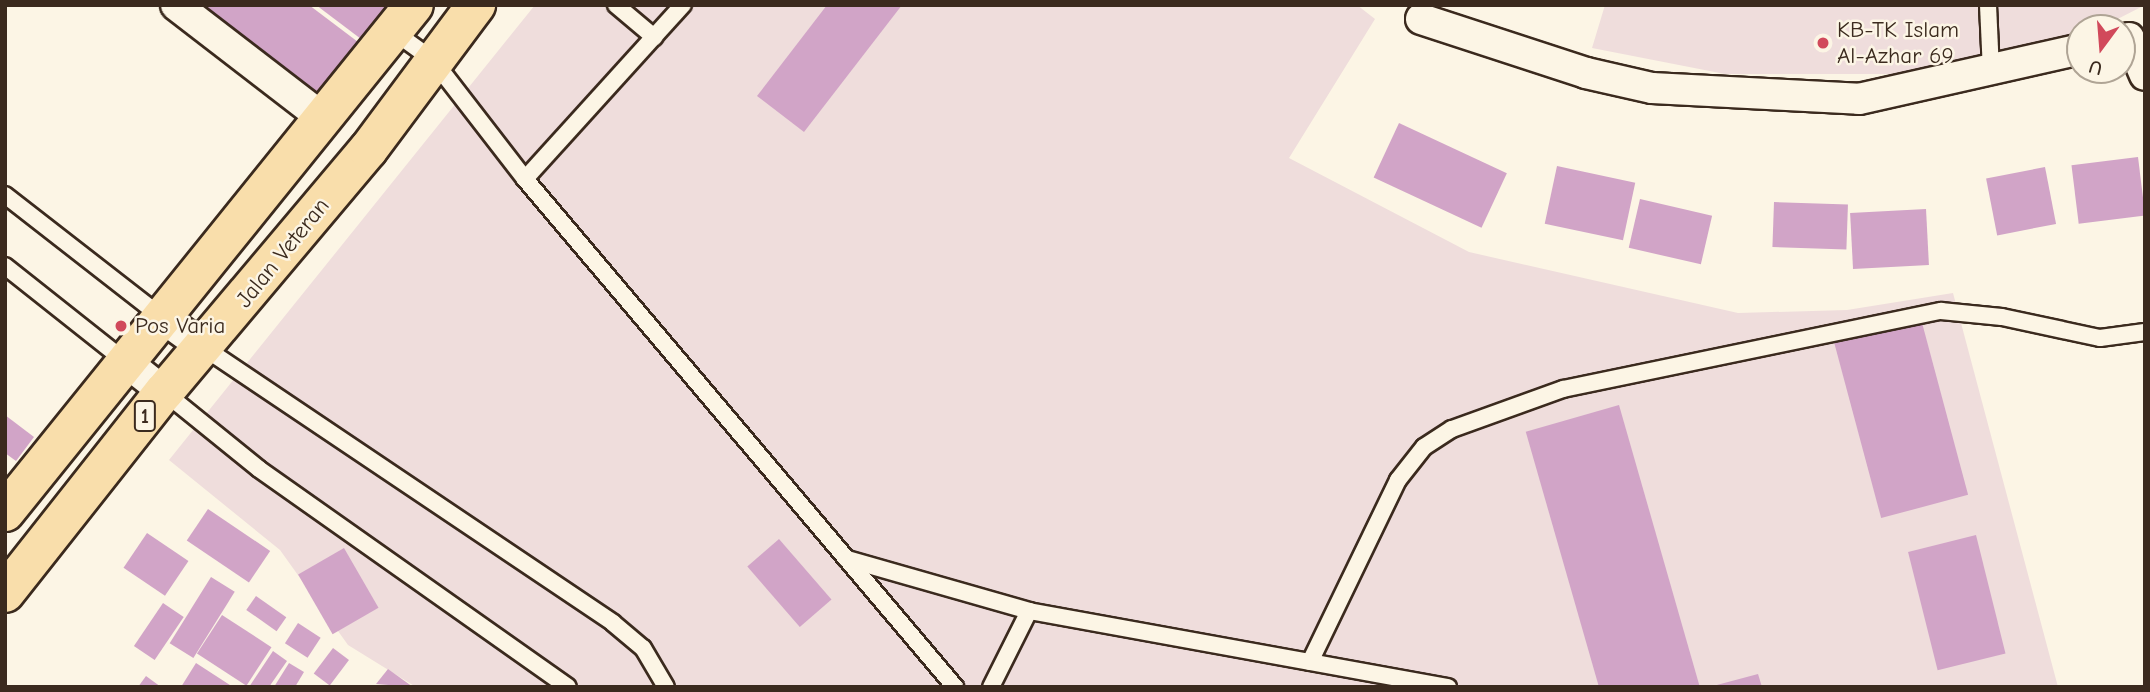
<!DOCTYPE html>
<html>
<head>
<meta charset="utf-8">
<style>
	body { margin:0 }
	#map { position:relative; width:2150px; height:692px; overflow:hidden; background:#fcf5e5; font-family:"Comic Neue",sans-serif }
	div>[style] { position:absolute }
	.built>* { inset:0; background:#efdddc }
	.building>* { inset:0; background:#d1a4c7; transform-origin:0 0 }
	.roads { filter:drop-shadow(2px 0 #3b2a1e) drop-shadow(-2px 0 #3b2a1e) drop-shadow(0 2px #3b2a1e) drop-shadow(0 -2px #3b2a1e) }
	.lane>* { height:16px; margin:-8px; padding:0 8px; transform-origin:8px; border-radius:8px; background:#fcf5e5 }
	.street>* { height:30px; margin:-15px; padding:0 15px; transform-origin:15px; border-radius:15px; background:#fcf5e5 }
	.highway>* { height:38px; margin:-19px; padding:0 19px; transform-origin:19px; border-radius:19px; background:#f9deab }
	.dots>* { width:19px; height:19px; translate:-50% -50%; box-sizing:border-box; border:4px solid #fcf5e5; border-radius:50% }
	span { translate:-50% -50%; white-space:nowrap; text-align:center; line-height:1.15; -webkit-text-stroke:5px #fcf5e5; paint-order:stroke }
	.shield-label span { padding:2px 5px; background:#fcf5e5; border:2px solid; border-radius:5px; -webkit-text-stroke-width:0 }
	.shield-label { font-size:21px; color:#3b2a1e; font-weight:700 }
	.poi-label { font-size:23px; color:#3b2a1e }
	.left { translate:0 -50%; text-align:left }
	.street-label { font-size:23px; color:#3b2a1e }
	.frame { position:absolute; inset:0; border:7px solid #3b2a1e; pointer-events:none }
	.north { position:absolute; left:2066px; top:14px; width:70px; height:70px; box-sizing:border-box; background:#fcf5e5; border:2px solid #afa495; border-radius:50%; rotate:196deg; font-size:19px; font-weight:700; line-height:28px; text-align:center; color:#3b2a1e }
	.north::after { content:''; display:block; margin:auto; width:24px; height:32px; background:#d1495b; clip-path:polygon(50% 0,100% 100%,50% 72%,0 100%) }
</style>
</head>
<body>
<div id="map">
	<div class="built">
		<div style="clip-path:polygon(535px 5px,1357px 5px,1375px 19px,1289px 158px,1469px 252px,1738px 313px,1847px 310px,1953px 293px,2058px 687px,416px 687px,348px 645px,280px 550px,169px 460px)"></div>
		<div style="clip-path:polygon(1605px 5px,2145px 5px,2100px 28px,2080px 28px,2080px 37px,1903px 74px,1725px 74px,1592px 48px)"></div>
	</div>
	<div class="building">
		<div style="clip-path:polygon(200px 5px,309px 5px,362px 45px,322px 98px)"></div>
		<div style="clip-path:polygon(316px 5px,392px 5px,365px 42px)"></div>
		<div style="clip-path:polygon(827px 5px,902px 5px,804px 132px,757px 96px)"></div>
		<div style="left:1399px;top:123px;width:119px;height:60px;rotate:25deg"></div>
		<div style="left:2138px;top:157px;width:59px;height:67px;rotate:83deg"></div>
		<div style="left:1557px;top:166px;width:80px;height:59px;rotate:12deg"></div>
		<div style="left:2045px;top:167px;width:58px;height:60px;rotate:79deg"></div>
		<div style="left:1640px;top:199px;width:74px;height:50px;rotate:13deg"></div>
		<div style="left:1774px;top:202px;width:74px;height:45px;rotate:2deg"></div>
		<div style="left:1926px;top:209px;width:56px;height:76px;rotate:87deg"></div>
		<div style="left:1921px;top:319px;width:182px;height:90px;rotate:75deg"></div>
		<div style="left:1619px;top:405px;width:293px;height:97px;rotate:74deg"></div>
		<div style="clip-path:polygon(5px 415px,34px 437px,16px 461px,5px 453px)"></div>
		<div style="left:208px;top:509px;width:75px;height:38px;rotate:34deg"></div>
		<div style="left:147px;top:533px;width:50px;height:42px;rotate:34deg"></div>
		<div style="left:1976px;top:535px;width:122px;height:70px;rotate:76deg"></div>
		<div style="left:779px;top:539px;width:80px;height:42px;rotate:49deg"></div>
		<div style="left:344px;top:548px;width:69px;height:53px;rotate:60deg"></div>
		<div style="left:211px;top:577px;width:28px;height:78px;rotate:32deg"></div>
		<div style="left:256px;top:596px;width:37px;height:17px;rotate:35deg"></div>
		<div style="left:163px;top:603px;width:25px;height:52px;rotate:34deg"></div>
		<div style="left:222px;top:615px;width:59px;height:46px;rotate:33deg"></div>
		<div style="left:298px;top:623px;width:27px;height:24px;rotate:33deg"></div>
		<div style="left:333px;top:648px;width:20px;height:32px;rotate:37deg"></div>
		<div style="clip-path:polygon(273px 651px,287px 661px,269px 687px,249px 687px)"></div>
		<div style="clip-path:polygon(196px 663px,233px 687px,181px 687px)"></div>
		<div style="clip-path:polygon(289px 663px,304px 672px,295px 687px,274px 687px)"></div>
		<div style="clip-path:polygon(388px 669px,413px 687px,376px 684px)"></div>
		<div style="clip-path:polygon(1758px 674px,1762px 687px,1713px 687px,1713px 686px)"></div>
		<div style="clip-path:polygon(146px 676px,161px 687px,138px 687px)"></div>
	</div>
	<div class="roads">
		<div class="lane">
			<div style="left:616px;top:5px;width:50px;rotate:40.1deg"></div>
			<div style="left:1988px;top:5px;width:65px;rotate:87.4deg"></div>
			<div style="left:393px;top:31px;width:49px;rotate:35.9deg"></div>
			<div style="left:433px;top:60px;width:150px;rotate:52.3deg"></div>
			<div style="left:525px;top:179px;width:666px;rotate:49.75deg"></div>
			<div style="left:525px;top:179px;width:235px;rotate:-47.8deg"></div>
			<div style="left:5px;top:195px;width:200px;rotate:37.9deg"></div>
			<div style="left:5px;top:266px;width:153px;rotate:38.4deg"></div>
			<div style="left:203px;top:347px;width:494px;rotate:33.9deg"></div>
			<div style="left:613px;top:623px;width:39px;rotate:40deg"></div>
			<div style="left:643px;top:648px;width:45px;rotate:59.5deg"></div>
			<div style="left:164px;top:392px;width:122px;rotate:39deg"></div>
			<div style="left:259px;top:469px;width:378px;rotate:35.2deg"></div>
			<div style="left:847px;top:559px;width:189px;rotate:15.9deg"></div>
			<div style="left:1029px;top:611px;width:426px;rotate:10.3deg"></div>
			<div style="left:1310px;top:662px;width:202px;rotate:-64.2deg"></div>
			<div style="left:1398px;top:480px;width:42px;rotate:-51.8deg"></div>
			<div style="left:1424px;top:447px;width:33px;rotate:-33deg"></div>
			<div style="left:1452px;top:429px;width:118px;rotate:-19.8deg"></div>
			<div style="left:1563px;top:389px;width:386px;rotate:-11.7deg"></div>
			<div style="left:1941px;top:311px;width:61px;rotate:5.6deg"></div>
			<div style="left:2002px;top:317px;width:100px;rotate:12.1deg"></div>
			<div style="left:2100px;top:338px;width:45px;rotate:-7.6deg"></div>
			<div style="left:991px;top:687px;width:85px;rotate:-63.4deg"></div>
		</div>
		<div class="street">
			<div style="left:176px;top:5px;width:187px;rotate:37.6deg"></div>
			<div style="left:1421px;top:19px;width:174px;rotate:18.1deg"></div>
			<div style="left:1586px;top:73px;width:68px;rotate:12.8deg"></div>
			<div style="left:1652px;top:88px;width:207px;rotate:3deg"></div>
			<div style="left:1859px;top:99px;width:227px;rotate:-12.7deg"></div>
			<div style="left:2129px;top:38px;width:40px;rotate:66.6deg"></div>
			<div style="left:163px;top:318px;width:49px;rotate:35.9deg"></div>
			<div style="left:125px;top:361px;width:50px;rotate:38.5deg"></div>
		</div>
		<div class="highway">
			<div style="left:5px;top:512px;width:651px;rotate:-51.11deg"></div>
			<div style="left:5px;top:593px;width:256px;rotate:-51.7deg"></div>
			<div style="left:164px;top:392px;width:317px;rotate:-49.9deg"></div>
			<div style="left:368px;top:150px;width:181px;rotate:-53.3deg"></div>
		</div>
	</div>
	<div class="dots">
		<div style="left:1823px;top:43px;background:#d1495b"></div>
		<div style="left:121px;top:326px;background:#d1495b"></div>
	</div>
	<div class="shield-label">
		<span style="left:145px;top:416px">1</span>
	</div>
	<div class="poi-label">
		<span class="left" style="left:1837px;top:43px">KB-TK Islam<br>Al-Azhar 69</span>
		<span class="left" style="left:135px;top:326px">Pos Varia</span>
	</div>
	<div class="street-label">
		<span style="left:283px;top:253px;rotate:-51deg">Jalan Veteran</span>
	</div>
	<div class="frame"></div>
	<div class="north">U</div>
</div>
</body>
</html>
